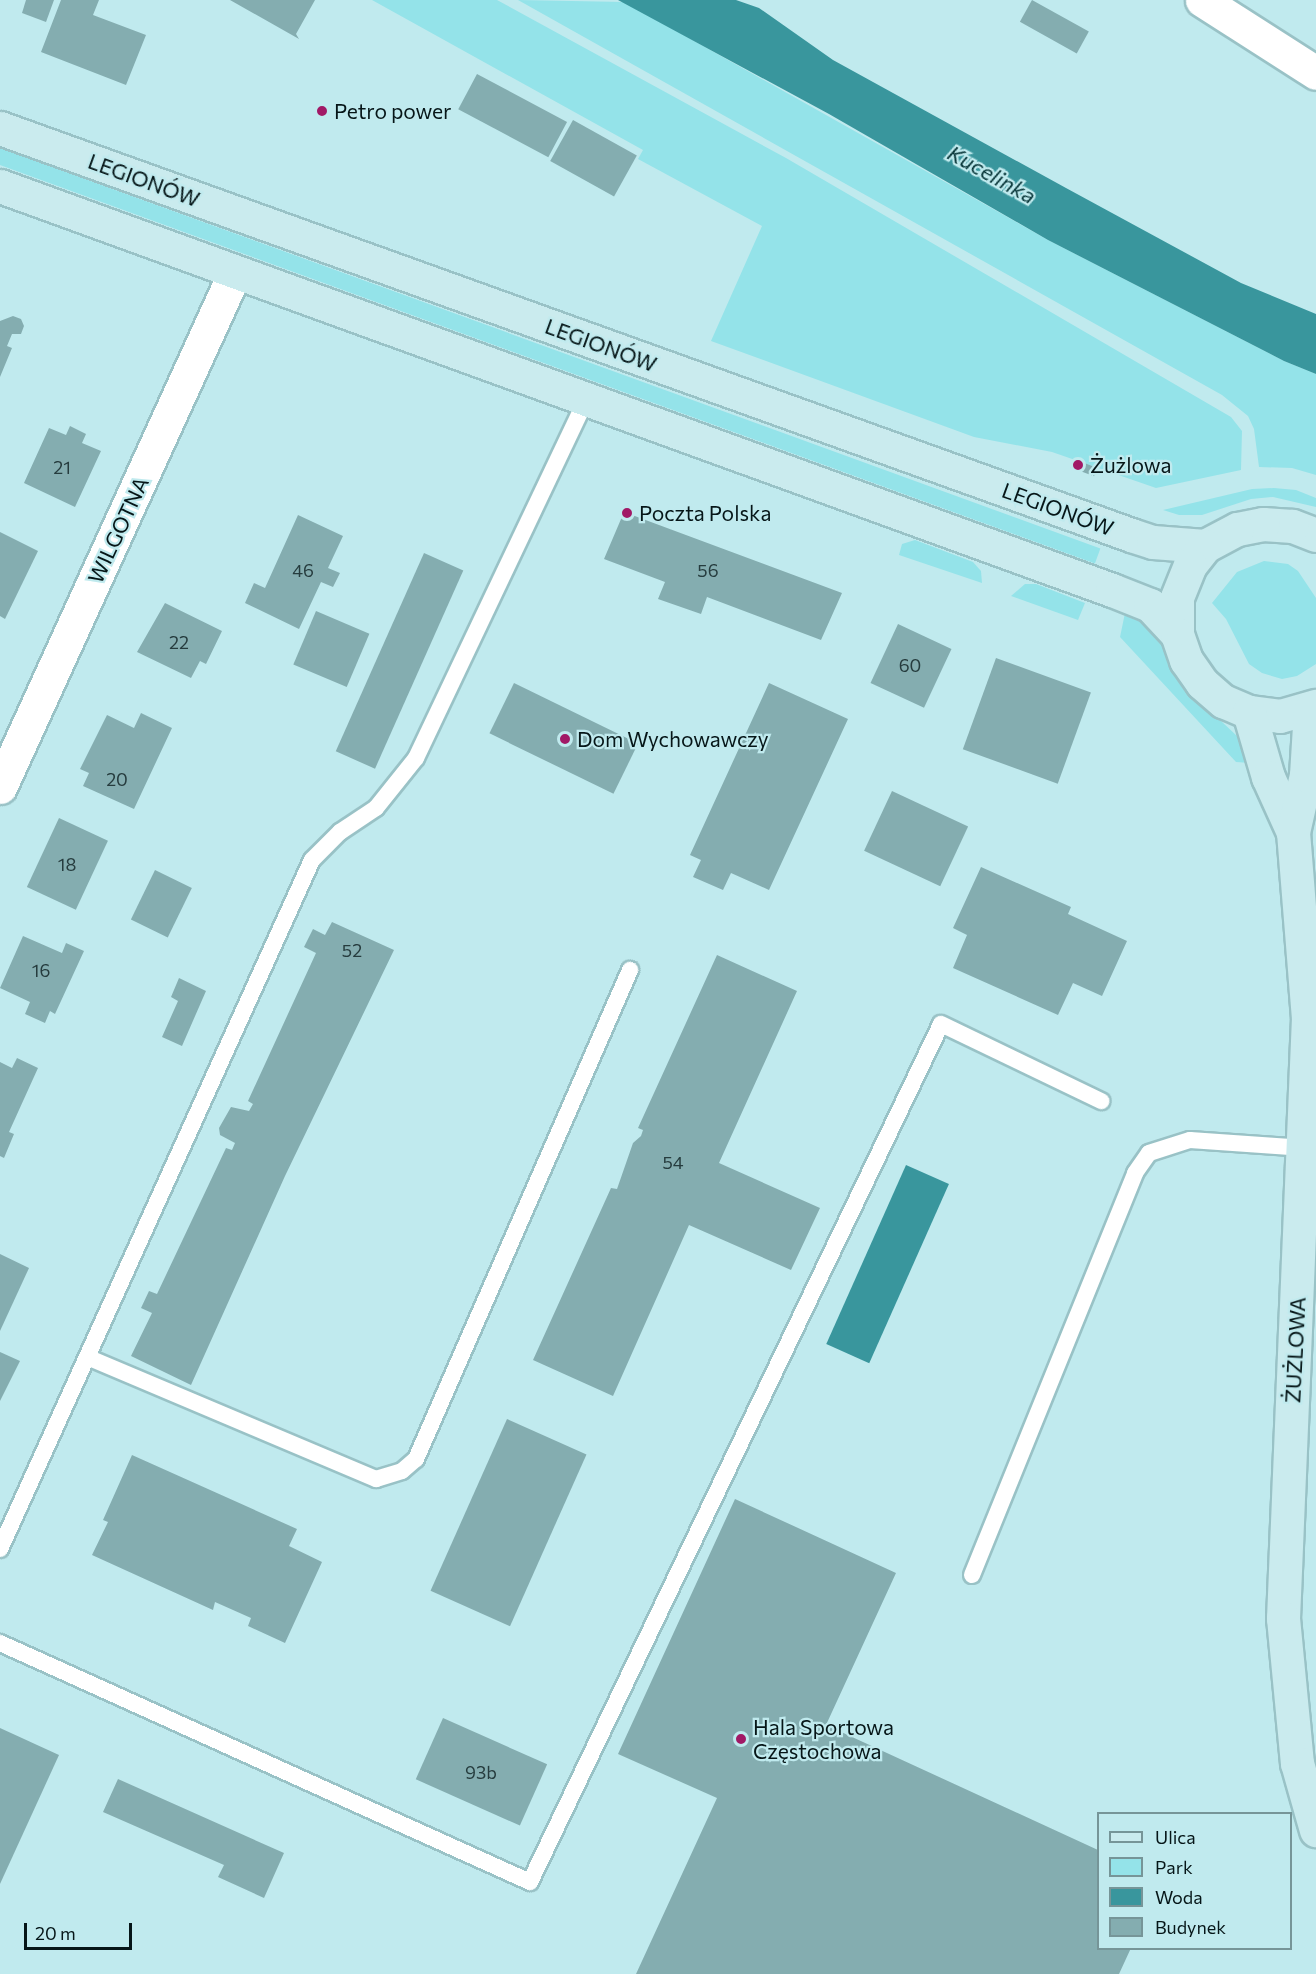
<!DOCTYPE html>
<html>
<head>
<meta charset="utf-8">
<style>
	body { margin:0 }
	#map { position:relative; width:1316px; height:1974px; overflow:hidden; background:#c0eaee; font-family:Commissioner,sans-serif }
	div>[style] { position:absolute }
	.green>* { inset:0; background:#94e3e9; transform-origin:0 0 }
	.water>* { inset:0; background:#39969d; transform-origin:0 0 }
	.building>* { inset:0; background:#84adb0; transform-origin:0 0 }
	.roads { filter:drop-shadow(2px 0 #99c2c6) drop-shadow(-2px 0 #99c2c6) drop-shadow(0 2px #99c2c6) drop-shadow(0 -2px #99c2c6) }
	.lane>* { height:16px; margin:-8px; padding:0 8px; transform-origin:8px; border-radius:8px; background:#fff }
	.street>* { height:33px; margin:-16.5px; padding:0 16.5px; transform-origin:16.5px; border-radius:16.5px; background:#fff }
	.secondary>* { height:33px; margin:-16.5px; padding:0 16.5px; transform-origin:16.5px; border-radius:16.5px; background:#caebee }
	.dots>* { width:16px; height:16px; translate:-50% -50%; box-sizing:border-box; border:3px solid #c0eaee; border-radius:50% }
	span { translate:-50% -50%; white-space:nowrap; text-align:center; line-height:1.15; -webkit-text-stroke:4.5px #c0eaee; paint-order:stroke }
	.number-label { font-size:18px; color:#263c3e }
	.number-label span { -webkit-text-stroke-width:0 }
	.poi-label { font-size:21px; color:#061618 }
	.left { translate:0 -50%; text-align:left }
	.street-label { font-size:21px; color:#061618 }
	.water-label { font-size:22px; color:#063437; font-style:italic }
	.legend { position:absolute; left:1097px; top:1812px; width:195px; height:138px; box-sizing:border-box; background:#c0eaee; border:2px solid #769598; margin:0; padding:8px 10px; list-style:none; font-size:18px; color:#061618 }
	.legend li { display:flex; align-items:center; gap:12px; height:30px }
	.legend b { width:30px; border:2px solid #769598 }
	.scale { position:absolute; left:24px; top:1923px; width:108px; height:27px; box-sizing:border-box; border:3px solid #061618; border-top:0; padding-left:8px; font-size:18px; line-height:21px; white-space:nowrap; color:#061618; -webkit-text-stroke:4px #c0eaee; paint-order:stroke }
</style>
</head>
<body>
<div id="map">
	<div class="green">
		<div style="clip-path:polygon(372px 0,497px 0,786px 158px,1231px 417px,1242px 431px,1241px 470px,1156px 488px,1052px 452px,974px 437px,711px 341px,762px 226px,638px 159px,643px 150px)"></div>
		<div style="clip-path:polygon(518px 0,625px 2px,1048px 240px,1284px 361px,1316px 374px,1316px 475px,1292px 468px,1259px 467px,1254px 429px,1248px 416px,1222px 395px)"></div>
		<div style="left:0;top:148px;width:1171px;height:16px;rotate:20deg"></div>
		<div style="clip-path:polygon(1274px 488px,1296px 490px,1316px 498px,1316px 507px,1273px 497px,1251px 499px,1202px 515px,1179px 515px,1163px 510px,1252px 489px)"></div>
		<div style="clip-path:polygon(915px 540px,973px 562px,981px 571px,982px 583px,899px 555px,902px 544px)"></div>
		<div style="clip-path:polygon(1264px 561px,1288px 564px,1298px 571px,1316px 598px,1316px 664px,1297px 676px,1282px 679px,1262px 673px,1249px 664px,1226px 619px,1212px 603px,1237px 572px)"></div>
		<div style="clip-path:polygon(1025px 584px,1036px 584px,1085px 603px,1078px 620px,1011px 596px)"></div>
		<div style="clip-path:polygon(1125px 613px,1156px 628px,1187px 689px,1237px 736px,1251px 763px,1236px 762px,1120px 637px)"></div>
	</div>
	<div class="water">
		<div style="clip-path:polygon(618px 0,736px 0,759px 8px,833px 60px,1066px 188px,1241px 283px,1316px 314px,1316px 374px,1284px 361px,1048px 240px,829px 114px)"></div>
		<div style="left:906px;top:1165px;width:47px;height:196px;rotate:24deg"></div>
	</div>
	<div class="building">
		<div style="clip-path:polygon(26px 0,54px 0,46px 22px,22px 13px)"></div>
		<div style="clip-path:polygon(61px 0,99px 0,93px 15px,146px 35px,126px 85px,41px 52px)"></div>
		<div style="clip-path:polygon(230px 0,315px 0,296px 34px,299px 39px)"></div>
		<div style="left:1032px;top:0;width:65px;height:25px;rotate:29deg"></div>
		<div style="left:477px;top:74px;width:102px;height:40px;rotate:28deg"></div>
		<div style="left:573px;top:120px;width:73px;height:47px;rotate:29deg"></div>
		<div style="clip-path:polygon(13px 316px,21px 319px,24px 326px,21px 334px,12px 334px,7px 346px,12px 348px,0 377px,0 321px)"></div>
		<div style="clip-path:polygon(70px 426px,86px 434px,82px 443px,101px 451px,75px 507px,24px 483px,49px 428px,66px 435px)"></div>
		<div style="left:1074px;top:459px;width:25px;height:9px;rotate:21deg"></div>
		<div style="clip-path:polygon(624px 512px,842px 593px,821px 640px,707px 597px,701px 614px,658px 599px,665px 582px,604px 559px)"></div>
		<div style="clip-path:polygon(298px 515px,343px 536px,328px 568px,340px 573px,333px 587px,321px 582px,299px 629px,245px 603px,254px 583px,265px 588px)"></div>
		<div style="clip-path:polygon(0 532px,38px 551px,5px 619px,0 616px)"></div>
		<div style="left:424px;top:553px;width:43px;height:217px;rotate:24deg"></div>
		<div style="clip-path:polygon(165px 603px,222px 631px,206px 664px,200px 661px,191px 678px,137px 652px)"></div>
		<div style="left:316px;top:611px;width:58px;height:58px;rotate:23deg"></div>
		<div style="left:898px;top:624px;width:59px;height:65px;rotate:25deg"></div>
		<div style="left:996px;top:658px;width:101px;height:97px;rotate:20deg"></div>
		<div style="left:514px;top:683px;width:138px;height:56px;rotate:26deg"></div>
		<div style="clip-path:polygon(769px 683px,848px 719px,769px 890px,731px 873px,723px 890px,693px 877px,701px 860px,690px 855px)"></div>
		<div style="clip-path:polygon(141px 713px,172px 728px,134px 809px,83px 786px,89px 773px,80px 769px,107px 715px,134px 728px)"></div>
		<div style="left:892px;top:791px;width:84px;height:66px;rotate:25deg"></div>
		<div style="left:59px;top:818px;width:54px;height:76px;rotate:25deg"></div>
		<div style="clip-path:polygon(981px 867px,1071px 907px,1068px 914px,1127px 941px,1102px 996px,1073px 983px,1058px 1015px,953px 968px,967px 935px,953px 928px)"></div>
		<div style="left:155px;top:870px;width:41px;height:55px;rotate:26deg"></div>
		<div style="clip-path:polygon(332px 922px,394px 950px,285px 1176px,191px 1385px,131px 1356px,152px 1313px,141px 1308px,149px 1291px,157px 1294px,226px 1148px,232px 1150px,235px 1143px,220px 1135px,219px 1128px,231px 1107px,249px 1111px,253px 1104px,248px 1101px,316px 953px,304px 947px,313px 929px,325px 935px)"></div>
		<div style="clip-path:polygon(23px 936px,62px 953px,66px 943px,84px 951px,55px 1014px,50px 1011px,45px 1023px,25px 1014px,30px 1002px,0 988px)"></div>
		<div style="clip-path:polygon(717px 955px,797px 991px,719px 1163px,820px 1208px,791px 1270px,689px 1225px,613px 1396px,533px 1360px,611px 1188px,617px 1189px,633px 1143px,641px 1136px,643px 1130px,638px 1128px)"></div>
		<div style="clip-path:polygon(179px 978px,206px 991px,182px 1046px,162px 1037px,178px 1001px,171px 997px)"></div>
		<div style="clip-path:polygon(17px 1058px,38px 1068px,9px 1132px,14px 1134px,4px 1158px,0 1156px,0 1062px,12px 1068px)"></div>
		<div style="clip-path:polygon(0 1254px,29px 1268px,0 1331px)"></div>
		<div style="clip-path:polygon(0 1352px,20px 1361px,0 1401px)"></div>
		<div style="left:507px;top:1419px;width:87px;height:188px;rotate:24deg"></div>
		<div style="clip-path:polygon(132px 1455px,297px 1529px,289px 1546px,322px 1562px,285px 1643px,248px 1626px,251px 1618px,215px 1602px,213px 1610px,92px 1555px,108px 1522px,103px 1520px)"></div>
		<div style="clip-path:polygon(735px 1499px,896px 1573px,826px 1725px,1098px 1850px,1098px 1948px,1131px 1948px,1119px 1974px,636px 1974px,717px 1798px,618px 1754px)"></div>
		<div style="left:443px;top:1718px;width:114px;height:67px;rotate:24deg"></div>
		<div style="clip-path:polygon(0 1728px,59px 1755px,0 1884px)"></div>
		<div style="clip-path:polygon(118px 1779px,284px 1853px,264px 1898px,218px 1877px,224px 1865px,103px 1812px)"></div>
	</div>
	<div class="roads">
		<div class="lane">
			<div style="left:87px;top:1357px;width:314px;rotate:22.9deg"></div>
			<div style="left:376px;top:1479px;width:27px;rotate:-17deg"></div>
			<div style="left:402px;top:1471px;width:18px;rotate:-41deg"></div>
			<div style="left:416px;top:1459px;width:534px;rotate:-66.36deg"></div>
			<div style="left:0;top:1549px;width:756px;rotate:-65.64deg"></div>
			<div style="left:312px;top:860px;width:40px;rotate:-45deg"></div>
			<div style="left:340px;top:832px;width:43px;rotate:-33.7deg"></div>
			<div style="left:376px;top:808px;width:64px;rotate:-51.3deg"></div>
			<div style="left:416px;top:758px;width:396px;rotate:-64.6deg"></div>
			<div style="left:972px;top:1575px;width:434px;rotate:-67.9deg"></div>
			<div style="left:1135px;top:1173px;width:24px;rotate:-55deg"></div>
			<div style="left:1149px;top:1153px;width:43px;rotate:-17.6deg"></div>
			<div style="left:1190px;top:1140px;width:115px;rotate:4deg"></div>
			<div style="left:0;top:1643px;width:581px;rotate:24.27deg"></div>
			<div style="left:530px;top:1882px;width:951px;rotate:-64.4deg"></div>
			<div style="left:941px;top:1024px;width:178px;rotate:25.7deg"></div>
		</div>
		<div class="street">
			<div style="left:1202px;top:0;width:135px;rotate:32.6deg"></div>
			<div style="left:0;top:787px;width:566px;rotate:-65.47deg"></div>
		</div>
		<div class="secondary">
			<div style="left:0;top:128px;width:1202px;rotate:19.79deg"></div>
			<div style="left:1131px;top:535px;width:23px;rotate:18deg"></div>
			<div style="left:1153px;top:542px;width:52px;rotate:4.4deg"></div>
			<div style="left:0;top:186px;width:1183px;rotate:19.97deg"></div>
			<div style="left:1112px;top:590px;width:41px;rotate:21.5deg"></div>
			<div style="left:1150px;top:605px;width:40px;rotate:47deg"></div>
			<div style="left:1316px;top:535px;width:26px;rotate:-159deg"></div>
			<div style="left:1292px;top:526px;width:29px;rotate:-176deg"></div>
			<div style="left:1263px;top:524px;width:26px;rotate:169deg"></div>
			<div style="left:1237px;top:529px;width:36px;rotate:152deg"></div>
			<div style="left:1205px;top:546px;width:24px;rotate:128deg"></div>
			<div style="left:1190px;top:565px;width:35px;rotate:112deg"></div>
			<div style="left:1177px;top:598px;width:36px;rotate:90deg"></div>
			<div style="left:1177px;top:634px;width:28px;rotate:71deg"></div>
			<div style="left:1186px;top:660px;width:28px;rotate:55deg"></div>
			<div style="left:1202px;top:683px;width:28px;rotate:41deg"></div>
			<div style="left:1223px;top:701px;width:28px;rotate:23deg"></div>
			<div style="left:1249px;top:712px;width:31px;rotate:7deg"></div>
			<div style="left:1280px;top:716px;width:37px;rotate:-16deg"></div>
			<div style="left:1249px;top:712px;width:68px;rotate:73.7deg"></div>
			<div style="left:1268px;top:777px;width:60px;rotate:65.6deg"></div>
			<div style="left:1293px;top:832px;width:186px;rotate:85.4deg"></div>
			<div style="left:1308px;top:1017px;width:602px;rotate:92.38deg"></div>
			<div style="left:1283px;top:1618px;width:146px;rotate:84.5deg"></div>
			<div style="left:1297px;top:1763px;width:70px;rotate:74.2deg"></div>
			<div style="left:1293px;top:832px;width:58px;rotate:-77.2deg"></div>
			<div style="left:1306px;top:775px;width:65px;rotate:-86.5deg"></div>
		</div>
	</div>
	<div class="dots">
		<div style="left:322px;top:111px;background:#a11966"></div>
		<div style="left:1078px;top:465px;background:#a11966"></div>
		<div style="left:627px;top:513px;background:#a11966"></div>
		<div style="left:565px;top:739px;background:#a11966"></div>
		<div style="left:741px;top:1739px;background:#a11966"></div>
	</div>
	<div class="number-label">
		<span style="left:62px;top:467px">21</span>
		<span style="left:303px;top:570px">46</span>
		<span style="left:708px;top:570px">56</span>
		<span style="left:179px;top:642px">22</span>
		<span style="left:910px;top:665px">60</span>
		<span style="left:117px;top:779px">20</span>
		<span style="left:67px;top:864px">18</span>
		<span style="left:352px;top:950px">52</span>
		<span style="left:41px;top:970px">16</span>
		<span style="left:673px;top:1162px">54</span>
		<span style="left:481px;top:1772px">93b</span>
	</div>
	<div class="poi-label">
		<span class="left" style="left:334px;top:111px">Petro power</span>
		<span class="left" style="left:1090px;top:465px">Żużlowa</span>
		<span class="left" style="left:639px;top:513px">Poczta Polska</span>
		<span class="left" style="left:577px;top:739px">Dom Wychowawczy</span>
		<span class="left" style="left:753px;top:1739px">Hala Sportowa<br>Częstochowa</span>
	</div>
	<div class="street-label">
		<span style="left:144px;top:180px;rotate:20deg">LEGIONÓW</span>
		<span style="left:601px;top:345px;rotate:20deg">LEGIONÓW</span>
		<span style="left:1058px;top:509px;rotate:20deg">LEGIONÓW</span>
		<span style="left:118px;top:530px;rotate:-65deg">WILGOTNA</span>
		<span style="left:1295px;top:1350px;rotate:-87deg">ŻUŻLOWA</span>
	</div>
	<div class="water-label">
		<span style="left:992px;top:174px;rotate:29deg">Kucelinka</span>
	</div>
	<ul class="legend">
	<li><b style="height:8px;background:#caebee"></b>Ulica</li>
	<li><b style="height:16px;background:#94e3e9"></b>Park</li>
	<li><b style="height:16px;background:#39969d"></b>Woda</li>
	<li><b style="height:16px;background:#84adb0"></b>Budynek</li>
	</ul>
	<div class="scale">20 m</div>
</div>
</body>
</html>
